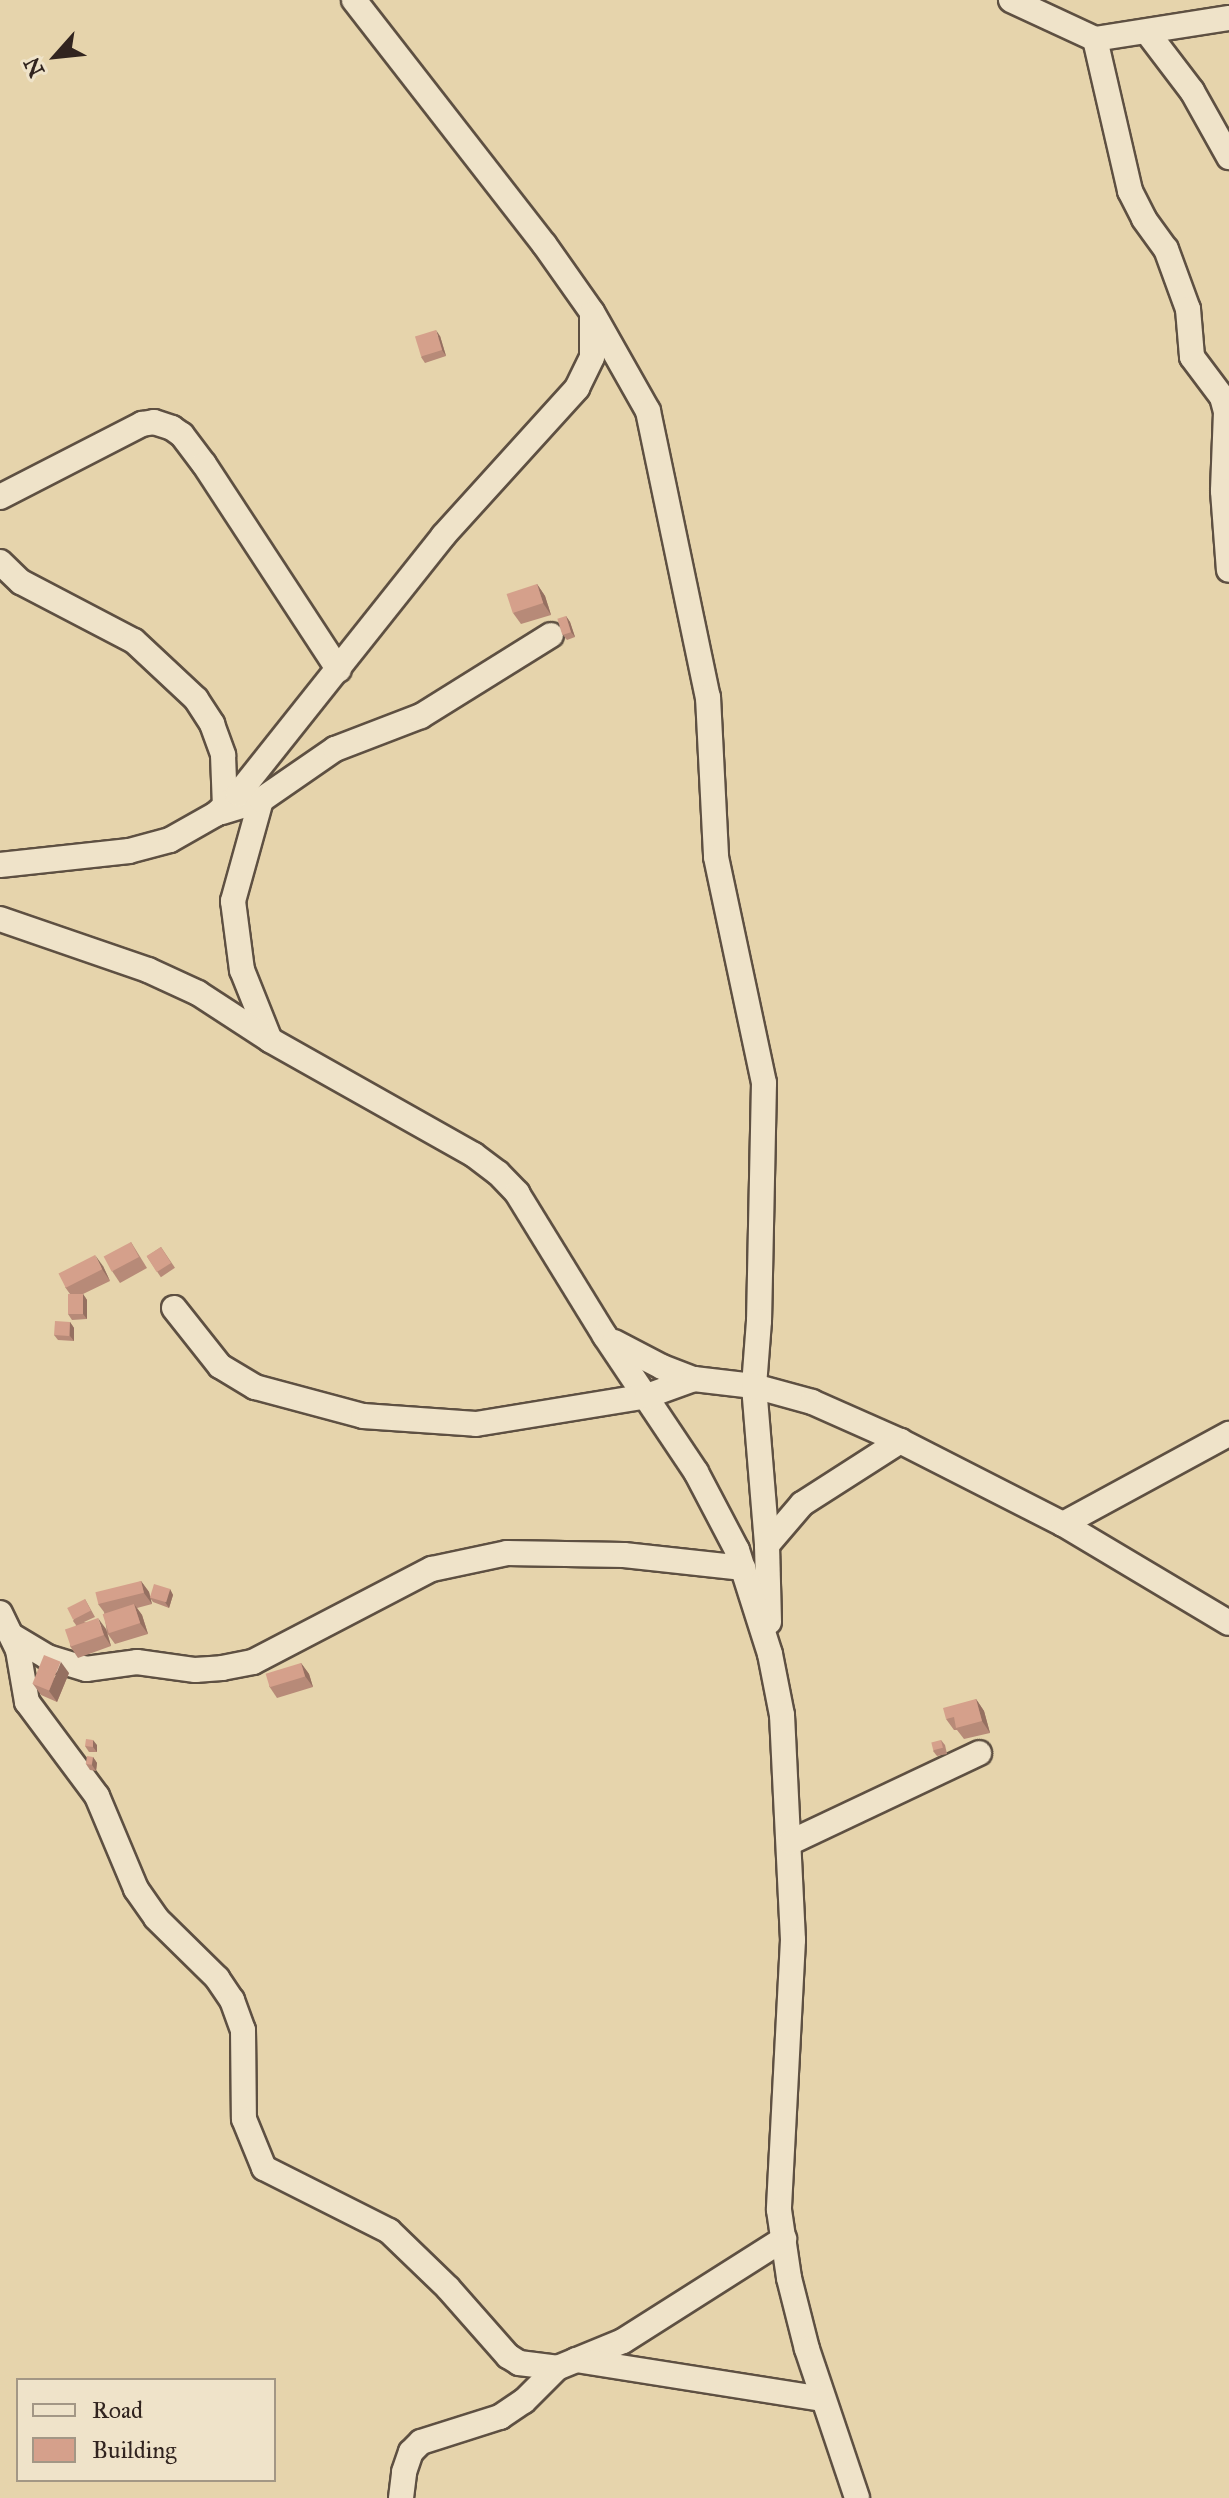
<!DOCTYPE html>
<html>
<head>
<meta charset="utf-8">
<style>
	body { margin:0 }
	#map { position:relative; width:1229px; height:2498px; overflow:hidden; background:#e6d4ac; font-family:"IM FELL Great Primer",serif }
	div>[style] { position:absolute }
	.roads { filter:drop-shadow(2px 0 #5e5042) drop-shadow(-2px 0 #5e5042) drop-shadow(0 2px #5e5042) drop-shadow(0 -2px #5e5042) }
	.minor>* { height:24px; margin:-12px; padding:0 12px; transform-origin:12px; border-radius:12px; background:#efe3c9 }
	.wall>* { inset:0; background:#b78a78; transform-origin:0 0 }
	.shaded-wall>* { inset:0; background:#957061 }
	.building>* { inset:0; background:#d5a08b; transform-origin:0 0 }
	span { translate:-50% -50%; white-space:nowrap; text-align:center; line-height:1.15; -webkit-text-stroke:7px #efe3c9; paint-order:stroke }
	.legend { position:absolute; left:16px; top:2378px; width:260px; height:104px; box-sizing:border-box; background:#efe3c9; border:2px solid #a39785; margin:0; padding:10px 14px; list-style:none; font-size:24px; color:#31241f }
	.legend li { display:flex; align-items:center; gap:16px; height:40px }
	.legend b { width:40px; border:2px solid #a39785 }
	.north { position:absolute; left:16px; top:16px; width:80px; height:80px; -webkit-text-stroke:6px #efe3c9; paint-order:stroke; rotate:243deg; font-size:22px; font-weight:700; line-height:32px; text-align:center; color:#31241f }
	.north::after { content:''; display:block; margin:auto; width:28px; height:36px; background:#31241f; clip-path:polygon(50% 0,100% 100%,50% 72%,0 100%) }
</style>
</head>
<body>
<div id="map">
	<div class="roads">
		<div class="minor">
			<div style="left:354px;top:0;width:309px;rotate:52.1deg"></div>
			<div style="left:544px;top:244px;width:83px;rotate:54.8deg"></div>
			<div style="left:592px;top:312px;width:114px;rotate:60.5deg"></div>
			<div style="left:648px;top:411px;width:292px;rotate:78.2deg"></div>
			<div style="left:708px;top:697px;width:160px;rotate:87.1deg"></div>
			<div style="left:716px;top:857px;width:231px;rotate:78deg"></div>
			<div style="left:764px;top:1083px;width:238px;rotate:91.2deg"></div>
			<div style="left:759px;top:1321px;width:65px;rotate:94.4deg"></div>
			<div style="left:754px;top:1386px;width:160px;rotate:85.3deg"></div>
			<div style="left:767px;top:1545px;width:77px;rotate:88.5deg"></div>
			<div style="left:1011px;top:0;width:93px;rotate:24.9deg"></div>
			<div style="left:1095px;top:39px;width:136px;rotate:-8.9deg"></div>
			<div style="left:1147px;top:32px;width:74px;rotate:52.7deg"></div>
			<div style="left:1192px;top:91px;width:76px;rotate:60.7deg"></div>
			<div style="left:1095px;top:39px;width:156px;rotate:77deg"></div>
			<div style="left:1130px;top:191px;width:31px;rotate:63deg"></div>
			<div style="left:1144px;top:219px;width:37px;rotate:54deg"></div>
			<div style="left:1166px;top:249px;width:64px;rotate:69.9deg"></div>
			<div style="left:1188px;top:309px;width:48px;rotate:85.2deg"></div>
			<div style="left:1192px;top:357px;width:50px;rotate:53.1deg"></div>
			<div style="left:1222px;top:397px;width:16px;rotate:75deg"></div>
			<div style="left:1226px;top:412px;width:79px;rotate:92.2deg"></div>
			<div style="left:1223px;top:491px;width:79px;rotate:85.7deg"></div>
			<div style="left:0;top:497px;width:160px;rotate:-27.2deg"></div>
			<div style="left:142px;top:424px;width:12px;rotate:-9deg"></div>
			<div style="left:154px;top:422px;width:19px;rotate:18deg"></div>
			<div style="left:172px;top:428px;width:12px;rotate:35deg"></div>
			<div style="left:182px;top:435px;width:36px;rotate:53deg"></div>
			<div style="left:204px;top:464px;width:246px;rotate:56.8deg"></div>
			<div style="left:0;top:562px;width:29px;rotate:44deg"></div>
			<div style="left:21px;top:582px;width:127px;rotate:27.6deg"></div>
			<div style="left:134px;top:641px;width:85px;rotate:43.1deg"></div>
			<div style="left:196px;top:699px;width:30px;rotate:57deg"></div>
			<div style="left:212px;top:724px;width:33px;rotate:70deg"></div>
			<div style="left:223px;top:755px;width:51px;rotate:87.8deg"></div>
			<div style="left:261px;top:800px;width:105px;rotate:105.5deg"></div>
			<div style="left:233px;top:901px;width:70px;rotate:82.6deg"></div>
			<div style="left:242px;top:970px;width:75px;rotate:68.2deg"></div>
			<div style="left:222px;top:812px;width:41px;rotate:-17.1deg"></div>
			<div style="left:261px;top:800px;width:90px;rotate:-34.6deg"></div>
			<div style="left:335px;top:749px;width:92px;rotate:-21deg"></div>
			<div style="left:421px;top:716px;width:153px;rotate:-31.9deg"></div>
			<div style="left:0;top:865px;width:130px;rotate:-6.2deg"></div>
			<div style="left:129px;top:851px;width:42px;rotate:-15deg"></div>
			<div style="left:170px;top:840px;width:53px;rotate:-29.5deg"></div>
			<div style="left:216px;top:814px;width:30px;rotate:-42deg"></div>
			<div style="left:238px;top:794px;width:330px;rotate:-51.5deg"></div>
			<div style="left:443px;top:536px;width:200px;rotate:-47.8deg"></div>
			<div style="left:577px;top:388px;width:34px;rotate:-64deg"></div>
			<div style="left:592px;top:357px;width:43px;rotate:-90deg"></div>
			<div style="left:0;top:919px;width:157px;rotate:19deg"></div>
			<div style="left:148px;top:970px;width:55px;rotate:24.7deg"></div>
			<div style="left:198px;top:993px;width:86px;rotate:33.1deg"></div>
			<div style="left:270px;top:1040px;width:234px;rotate:29.4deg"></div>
			<div style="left:474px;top:1155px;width:30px;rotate:37deg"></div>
			<div style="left:498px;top:1173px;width:28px;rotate:46deg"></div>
			<div style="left:517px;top:1193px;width:168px;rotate:58.4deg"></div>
			<div style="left:605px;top:1336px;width:164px;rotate:56.2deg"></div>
			<div style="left:696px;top:1472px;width:88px;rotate:62.3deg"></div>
			<div style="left:737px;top:1550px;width:109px;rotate:72.4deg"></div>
			<div style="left:770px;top:1654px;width:62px;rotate:78.9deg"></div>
			<div style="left:782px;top:1715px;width:225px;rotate:87.2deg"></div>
			<div style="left:793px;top:1940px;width:270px;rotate:93deg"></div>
			<div style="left:779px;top:2210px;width:69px;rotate:81.6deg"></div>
			<div style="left:789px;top:2278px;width:73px;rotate:75.8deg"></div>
			<div style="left:807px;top:2349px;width:157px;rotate:71.4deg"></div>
			<div style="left:174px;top:1308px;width:74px;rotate:51.6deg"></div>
			<div style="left:220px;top:1366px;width:41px;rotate:31deg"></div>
			<div style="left:255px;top:1387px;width:112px;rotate:15deg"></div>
			<div style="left:363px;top:1416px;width:113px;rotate:4deg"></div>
			<div style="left:476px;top:1424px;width:173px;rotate:-9.3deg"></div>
			<div style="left:647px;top:1396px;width:50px;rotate:-19.9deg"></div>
			<div style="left:614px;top:1342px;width:54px;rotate:27.5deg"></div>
			<div style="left:662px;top:1367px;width:34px;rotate:21deg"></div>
			<div style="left:694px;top:1379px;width:60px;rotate:6.7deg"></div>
			<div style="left:754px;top:1386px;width:60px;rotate:15.4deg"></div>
			<div style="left:812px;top:1402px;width:96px;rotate:23.9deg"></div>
			<div style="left:900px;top:1441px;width:183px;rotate:27deg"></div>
			<div style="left:1063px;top:1524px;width:193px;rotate:30.8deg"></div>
			<div style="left:1063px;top:1524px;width:189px;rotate:-28.5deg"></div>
			<div style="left:767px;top:1545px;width:54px;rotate:-49.5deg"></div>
			<div style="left:802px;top:1504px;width:117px;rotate:-32.7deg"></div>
			<div style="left:0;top:1613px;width:41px;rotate:64.1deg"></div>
			<div style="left:18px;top:1650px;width:53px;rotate:80.2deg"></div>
			<div style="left:27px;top:1702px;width:117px;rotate:53.3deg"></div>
			<div style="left:97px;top:1796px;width:101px;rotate:67.2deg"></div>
			<div style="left:136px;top:1889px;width:35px;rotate:55deg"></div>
			<div style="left:156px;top:1918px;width:86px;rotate:44.5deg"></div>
			<div style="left:217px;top:1978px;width:27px;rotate:56deg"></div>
			<div style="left:232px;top:2000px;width:32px;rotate:70deg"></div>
			<div style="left:243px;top:2030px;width:89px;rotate:89.4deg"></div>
			<div style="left:244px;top:2119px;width:53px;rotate:67.8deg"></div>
			<div style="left:264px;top:2168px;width:140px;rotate:26.7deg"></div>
			<div style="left:389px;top:2231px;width:82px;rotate:44deg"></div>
			<div style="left:448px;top:2288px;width:91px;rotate:48.6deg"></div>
			<div style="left:508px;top:2356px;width:13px;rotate:32deg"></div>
			<div style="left:519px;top:2363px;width:38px;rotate:7deg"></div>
			<div style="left:557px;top:2368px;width:71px;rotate:-22.2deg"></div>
			<div style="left:623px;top:2341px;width:191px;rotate:-32.4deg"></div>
			<div style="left:14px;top:1637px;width:39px;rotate:31deg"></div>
			<div style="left:47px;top:1657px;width:41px;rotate:17.1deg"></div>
			<div style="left:86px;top:1669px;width:51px;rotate:-7.8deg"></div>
			<div style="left:137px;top:1662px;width:59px;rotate:7.9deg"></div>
			<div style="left:195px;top:1670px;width:27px;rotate:-4deg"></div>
			<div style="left:222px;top:1668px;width:32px;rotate:-11deg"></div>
			<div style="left:253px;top:1662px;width:202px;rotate:-27.5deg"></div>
			<div style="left:432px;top:1569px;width:77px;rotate:-12deg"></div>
			<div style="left:507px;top:1553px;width:117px;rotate:1deg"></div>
			<div style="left:624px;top:1555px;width:120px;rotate:6.2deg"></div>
			<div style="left:791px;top:1842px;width:208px;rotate:-25.3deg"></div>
			<div style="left:576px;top:2360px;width:249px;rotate:9deg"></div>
			<div style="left:401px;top:2498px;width:26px;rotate:-83deg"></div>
			<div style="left:404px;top:2472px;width:21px;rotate:-71deg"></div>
			<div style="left:411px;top:2452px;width:14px;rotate:-45deg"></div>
			<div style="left:421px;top:2442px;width:83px;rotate:-17.6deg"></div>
			<div style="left:500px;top:2417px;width:29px;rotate:-34deg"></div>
			<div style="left:524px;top:2401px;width:47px;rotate:-45deg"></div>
		</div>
	</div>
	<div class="wall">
		<div style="clip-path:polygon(440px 336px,446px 356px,425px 363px,421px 357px)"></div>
		<div style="clip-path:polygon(537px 584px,545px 596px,551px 615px,521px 624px,513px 613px)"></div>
		<div style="clip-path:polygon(566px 616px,570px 622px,575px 637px,567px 640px,563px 635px)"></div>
		<div style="clip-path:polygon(131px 1242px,147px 1268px,120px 1283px,112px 1271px)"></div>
		<div style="left:161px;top:1247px;width:25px;height:17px;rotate:56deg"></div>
		<div style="clip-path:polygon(103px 1266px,110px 1281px,83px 1294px,87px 1300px,87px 1319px,72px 1320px,68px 1314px,70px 1294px,65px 1287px)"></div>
		<div style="clip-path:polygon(70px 1322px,74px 1328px,74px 1341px,58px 1340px,54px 1335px)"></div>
		<div style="clip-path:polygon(141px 1581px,149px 1592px,150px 1596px,170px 1589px,173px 1595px,169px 1608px,153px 1602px,150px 1598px,152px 1604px,137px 1608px,142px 1615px,148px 1634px,115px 1644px,107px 1633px,104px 1612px,98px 1604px)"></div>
		<div style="clip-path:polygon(85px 1599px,95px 1617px,84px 1622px,106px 1629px,111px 1646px,78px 1658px,70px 1646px,76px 1625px,73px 1621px)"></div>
		<div style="clip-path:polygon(301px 1663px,309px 1674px,313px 1687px,277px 1698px,269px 1686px)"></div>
		<div style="clip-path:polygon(69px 1673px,57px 1702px,41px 1695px,33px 1684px)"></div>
		<div style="clip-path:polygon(976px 1699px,984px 1711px,990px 1733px,964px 1739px,957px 1730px,954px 1730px,946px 1719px)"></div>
		<div style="clip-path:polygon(941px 1740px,945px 1745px,947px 1754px,937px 1756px,933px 1751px)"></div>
		<div style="clip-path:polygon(97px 1745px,97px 1752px,89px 1752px,85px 1746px)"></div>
		<div style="clip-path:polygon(93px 1757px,97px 1763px,96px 1771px,90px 1770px,86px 1764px)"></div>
	</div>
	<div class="shaded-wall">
		<div style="clip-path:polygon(436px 330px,440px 336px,446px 356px,442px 350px)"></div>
		<div style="clip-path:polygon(537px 584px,545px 596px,551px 615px,543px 603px)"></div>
		<div style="clip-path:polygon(566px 616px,570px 622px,575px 637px,571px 632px)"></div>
		<div style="clip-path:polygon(95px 1255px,103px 1266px,110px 1281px,102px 1269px)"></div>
		<div style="clip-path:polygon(83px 1294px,87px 1300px,87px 1319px,83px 1314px)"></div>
		<div style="clip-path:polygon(70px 1322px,74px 1328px,74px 1341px,70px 1336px)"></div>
		<div style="clip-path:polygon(141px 1581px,149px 1592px,152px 1604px,144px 1593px)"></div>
		<div style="clip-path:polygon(170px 1589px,173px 1595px,169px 1608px,165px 1602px)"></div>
		<div style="clip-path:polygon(134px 1604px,142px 1615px,148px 1634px,140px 1623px)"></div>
		<div style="clip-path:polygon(98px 1618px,106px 1629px,111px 1646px,104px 1635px)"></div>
		<div style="clip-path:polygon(61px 1662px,69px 1673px,57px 1702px,49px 1691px)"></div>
		<div style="clip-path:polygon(301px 1663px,309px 1674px,313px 1687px,305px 1676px)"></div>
		<div style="clip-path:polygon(976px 1699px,984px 1711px,990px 1733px,982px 1721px)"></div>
		<div style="clip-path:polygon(93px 1740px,97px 1745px,97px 1752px,93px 1747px)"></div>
		<div style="clip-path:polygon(93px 1757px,97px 1763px,96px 1771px,92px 1765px)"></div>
	</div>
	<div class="building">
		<div style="left:436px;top:330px;width:21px;height:22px;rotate:73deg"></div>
		<div style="left:537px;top:584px;width:20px;height:32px;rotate:72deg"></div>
		<div style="left:566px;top:616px;width:17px;height:9px;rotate:73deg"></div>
		<div style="left:131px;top:1242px;width:17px;height:31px;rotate:62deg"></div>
		<div style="left:161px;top:1247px;width:19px;height:17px;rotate:58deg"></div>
		<div style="left:95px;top:1255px;width:16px;height:41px;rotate:63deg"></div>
		<div style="left:68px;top:1294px;width:15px;height:20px"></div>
		<div style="left:55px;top:1321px;width:15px;height:14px;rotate:4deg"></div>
		<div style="left:141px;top:1581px;width:12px;height:47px;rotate:76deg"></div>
		<div style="left:154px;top:1584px;width:17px;height:14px;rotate:17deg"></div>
		<div style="left:85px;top:1599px;width:13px;height:20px;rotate:63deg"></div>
		<div style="left:134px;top:1604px;width:20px;height:33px;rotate:72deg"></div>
		<div style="left:98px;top:1618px;width:18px;height:35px;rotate:71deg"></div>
		<div style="left:44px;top:1655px;width:18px;height:31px;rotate:22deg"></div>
		<div style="left:301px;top:1663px;width:14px;height:37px;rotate:73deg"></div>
		<div style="clip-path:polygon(976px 1699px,982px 1721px,956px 1728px,954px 1717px,946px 1719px,943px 1708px)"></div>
		<div style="clip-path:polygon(86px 1739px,93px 1740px,93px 1747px,85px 1746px)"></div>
		<div style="left:941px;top:1740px;width:8px;height:10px;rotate:76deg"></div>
		<div style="left:87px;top:1756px;width:6px;height:8px;rotate:9deg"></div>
	</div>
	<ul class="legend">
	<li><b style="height:10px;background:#efe3c9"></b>Road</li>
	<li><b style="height:22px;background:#d5a08b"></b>Building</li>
	</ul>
	<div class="north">N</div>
</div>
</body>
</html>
